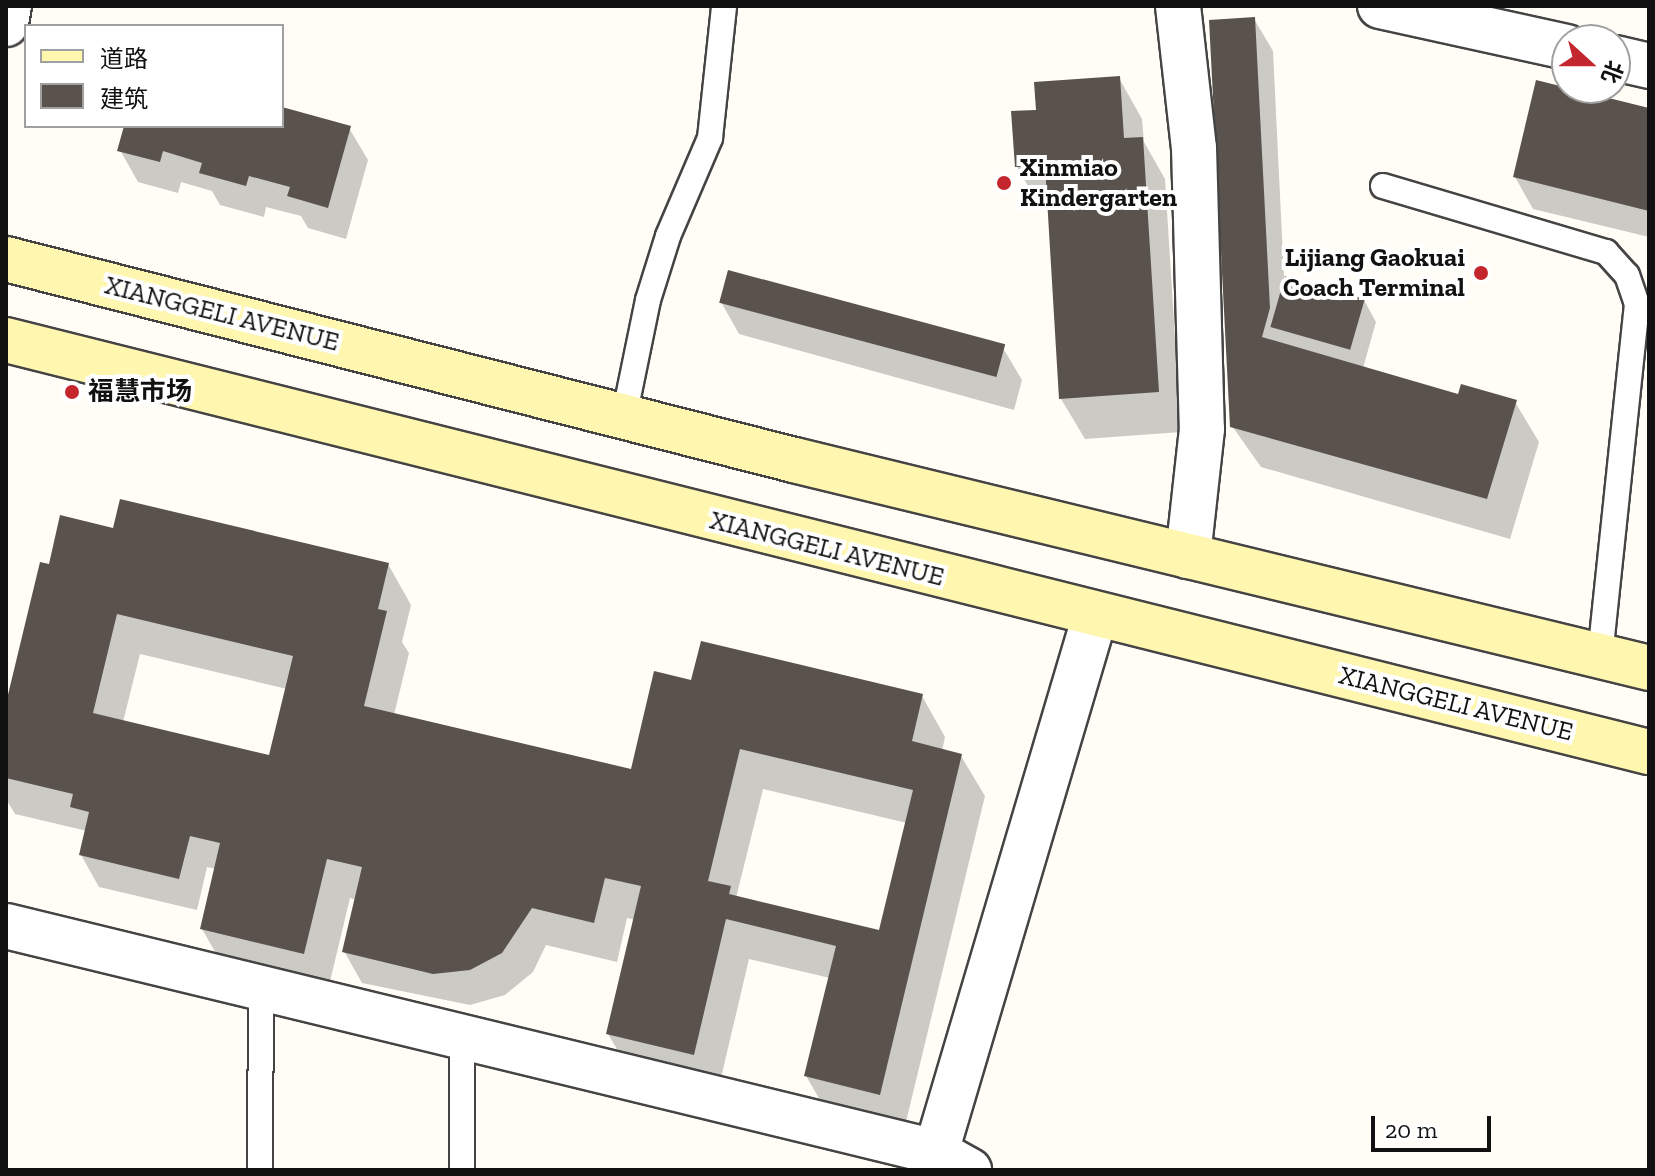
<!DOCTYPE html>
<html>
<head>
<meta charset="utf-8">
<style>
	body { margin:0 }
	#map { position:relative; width:1655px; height:1176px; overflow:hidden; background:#fffdf5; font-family:"Zilla Slab","Noto Sans SC",serif }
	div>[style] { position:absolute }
	.shadow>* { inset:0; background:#0003 }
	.building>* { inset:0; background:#5a524d; transform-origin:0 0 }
	.roads { filter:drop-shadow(2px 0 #444) drop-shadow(-2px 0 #444) drop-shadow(0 2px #444) drop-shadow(0 -2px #444) }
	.service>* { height:24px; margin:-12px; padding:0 12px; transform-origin:12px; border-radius:12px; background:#fff }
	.minor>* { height:44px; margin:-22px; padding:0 22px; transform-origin:22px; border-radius:22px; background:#fff }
	.secondary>* { height:44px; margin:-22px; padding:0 22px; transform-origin:22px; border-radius:22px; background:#fff6b0 }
	.dots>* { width:22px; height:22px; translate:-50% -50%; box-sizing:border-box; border:4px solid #fff; border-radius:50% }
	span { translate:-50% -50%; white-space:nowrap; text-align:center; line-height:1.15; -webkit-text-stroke:8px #fff; paint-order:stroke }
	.poi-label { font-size:26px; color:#111; font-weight:700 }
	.left { translate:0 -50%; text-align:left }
	.right { translate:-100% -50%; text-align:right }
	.street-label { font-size:26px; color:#111 }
	.frame { position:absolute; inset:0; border:8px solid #111; pointer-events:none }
	.legend { position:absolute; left:24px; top:24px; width:260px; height:104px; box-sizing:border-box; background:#fff; border:2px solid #a0a0a0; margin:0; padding:10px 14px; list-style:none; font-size:24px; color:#111 }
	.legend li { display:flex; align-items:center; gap:16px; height:40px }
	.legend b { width:40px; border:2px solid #a0a0a0 }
	.north { position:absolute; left:1551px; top:24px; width:80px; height:80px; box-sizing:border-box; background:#fff; border:2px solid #a0a0a0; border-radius:50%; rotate:111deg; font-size:22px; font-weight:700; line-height:32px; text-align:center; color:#111 }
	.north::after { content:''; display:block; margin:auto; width:28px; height:36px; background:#c4262e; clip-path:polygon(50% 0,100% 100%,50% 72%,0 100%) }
	.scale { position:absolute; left:1371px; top:1116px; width:120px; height:36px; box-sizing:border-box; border:4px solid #111; border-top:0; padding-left:10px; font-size:24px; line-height:28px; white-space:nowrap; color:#111; -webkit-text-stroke:6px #fff; paint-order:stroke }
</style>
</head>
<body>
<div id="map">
	<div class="shadow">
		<div style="clip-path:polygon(1254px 19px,1273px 51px,1284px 277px,1364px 300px,1376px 322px,1363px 368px,1459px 396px,1515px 402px,1539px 442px,1510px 539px,1261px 467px,1232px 426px)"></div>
		<div style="clip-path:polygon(1119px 78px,1142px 119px,1144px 142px,1165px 179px,1181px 432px,1085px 439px,1061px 399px,1049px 207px,1040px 207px,1017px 167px,1038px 111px)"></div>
		<div style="clip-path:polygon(282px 109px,349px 128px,368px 160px,346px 239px,308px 228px,301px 216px,266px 207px,264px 217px,220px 205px,212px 191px,181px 182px,178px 193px,138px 182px,120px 150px,126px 126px,282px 126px)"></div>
		<div style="clip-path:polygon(1649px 110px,1649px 237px,1533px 209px,1515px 177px)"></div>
		<div style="clip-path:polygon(721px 302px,1003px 348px,1022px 380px,1014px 410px,739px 334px)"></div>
		<div style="clip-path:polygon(evenodd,115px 530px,388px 564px,411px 605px,402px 642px,409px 653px,394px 715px,632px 772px,693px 682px,922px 696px,945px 737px,942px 751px,961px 756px,985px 796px,903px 1134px,830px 1117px,806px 1076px,830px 978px,749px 959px,717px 1095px,632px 1075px,608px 1034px,636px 920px,627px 918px,617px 962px,546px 945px,533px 972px,505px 995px,470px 1005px,362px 983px,344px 951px,356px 900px,350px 898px,327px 994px,225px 969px,202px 929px,216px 869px,207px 867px,197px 910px,99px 887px,81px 855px,87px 831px,15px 814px,6px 799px,6px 712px,50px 566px,115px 530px,140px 654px,287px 689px,270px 761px,123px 722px,140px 654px,115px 530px,763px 789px,907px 823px,881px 933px,736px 898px,763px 789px)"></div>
	</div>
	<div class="building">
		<div style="clip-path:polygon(1255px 17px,1270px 308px,1262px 337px,1458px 394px,1461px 384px,1517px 400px,1487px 499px,1230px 427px,1209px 20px)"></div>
		<div style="clip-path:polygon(1120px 76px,1124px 138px,1143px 137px,1159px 392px,1059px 399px,1045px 165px,1015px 167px,1011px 111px,1036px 110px,1034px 82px)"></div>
		<div style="clip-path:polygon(1536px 80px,1649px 108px,1649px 211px,1513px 177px)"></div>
		<div style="clip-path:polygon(282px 107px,351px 126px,328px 208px,287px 196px,290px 187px,249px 176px,246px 186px,199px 173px,202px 163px,163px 151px,160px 162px,117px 151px,124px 126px,282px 126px)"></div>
		<div style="left:728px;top:270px;width:287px;height:34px;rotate:15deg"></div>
		<div style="left:1285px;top:276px;width:83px;height:53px;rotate:16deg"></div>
		<div style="clip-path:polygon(evenodd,120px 499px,389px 563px,378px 609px,387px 611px,364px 706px,631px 769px,654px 671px,691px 680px,701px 641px,923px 694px,912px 741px,962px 754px,880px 1095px,804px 1076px,836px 946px,726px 919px,694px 1055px,606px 1034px,641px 886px,605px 878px,594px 923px,532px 908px,502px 953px,470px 970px,433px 974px,342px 952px,362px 867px,327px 859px,304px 954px,200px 929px,220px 843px,190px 836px,179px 879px,79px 855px,89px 812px,70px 807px,73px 794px,6px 778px,6px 703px,40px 562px,49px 564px,60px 515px,113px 528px,120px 499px,117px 614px,293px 656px,269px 755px,93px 713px,117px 614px,120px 499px,740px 749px,913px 790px,879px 930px,729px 894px,731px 886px,708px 881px,740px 749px)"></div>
	</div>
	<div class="roads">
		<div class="service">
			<div style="left:1383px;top:186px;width:233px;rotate:16.5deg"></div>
			<div style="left:1606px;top:252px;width:31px;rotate:48deg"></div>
			<div style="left:1627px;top:275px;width:31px;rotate:71deg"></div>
			<div style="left:1637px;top:304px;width:354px;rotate:96deg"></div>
			<div style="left:624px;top:417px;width:119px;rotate:-78.4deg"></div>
			<div style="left:648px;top:300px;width:67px;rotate:-72.6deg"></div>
			<div style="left:668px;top:236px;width:107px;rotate:-66.8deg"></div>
			<div style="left:710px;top:138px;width:133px;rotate:-83.9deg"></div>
			<div style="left:260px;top:1170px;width:182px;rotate:-89.7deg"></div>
			<div style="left:462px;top:1170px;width:134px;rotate:-90deg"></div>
		</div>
		<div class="minor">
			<div style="left:1178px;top:6px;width:143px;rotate:83.6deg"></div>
			<div style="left:1194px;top:148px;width:281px;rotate:88.4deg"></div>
			<div style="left:1202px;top:429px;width:128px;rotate:96.3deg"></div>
			<div style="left:1380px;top:6px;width:191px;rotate:12.4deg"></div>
			<div style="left:6px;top:24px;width:18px;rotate:-81deg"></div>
			<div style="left:1615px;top:58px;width:35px;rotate:13deg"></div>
			<div style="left:6px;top:926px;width:957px;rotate:13.66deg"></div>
			<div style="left:936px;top:1152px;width:38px;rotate:29deg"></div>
			<div style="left:936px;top:1152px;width:559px;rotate:-73.48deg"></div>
		</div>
		<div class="secondary">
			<div style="left:6px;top:259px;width:813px;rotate:14.31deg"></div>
			<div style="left:794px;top:460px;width:880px;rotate:13.67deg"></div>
			<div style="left:6px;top:340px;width:1694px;rotate:14.08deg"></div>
		</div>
	</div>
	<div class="dots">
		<div style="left:1004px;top:183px;background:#c4262e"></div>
		<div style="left:1481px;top:273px;background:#c4262e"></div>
		<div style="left:72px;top:392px;background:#c4262e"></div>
	</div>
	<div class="poi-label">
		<span class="left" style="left:1020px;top:183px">Xinmiao<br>Kindergarten</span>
		<span class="right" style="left:1465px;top:273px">Lijiang Gaokuai<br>Coach Terminal</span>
		<span class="left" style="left:88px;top:392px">福慧市场</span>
	</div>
	<div class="street-label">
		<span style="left:222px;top:314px;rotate:14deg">XIANGGELI AVENUE</span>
		<span style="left:827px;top:549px;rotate:14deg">XIANGGELI AVENUE</span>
		<span style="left:1456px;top:704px;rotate:14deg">XIANGGELI AVENUE</span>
	</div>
	<div class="frame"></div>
	<ul class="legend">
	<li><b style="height:10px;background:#fff6b0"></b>道路</li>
	<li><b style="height:22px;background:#5a524d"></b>建筑</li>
	</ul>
	<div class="north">北</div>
	<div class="scale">20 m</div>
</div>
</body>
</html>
